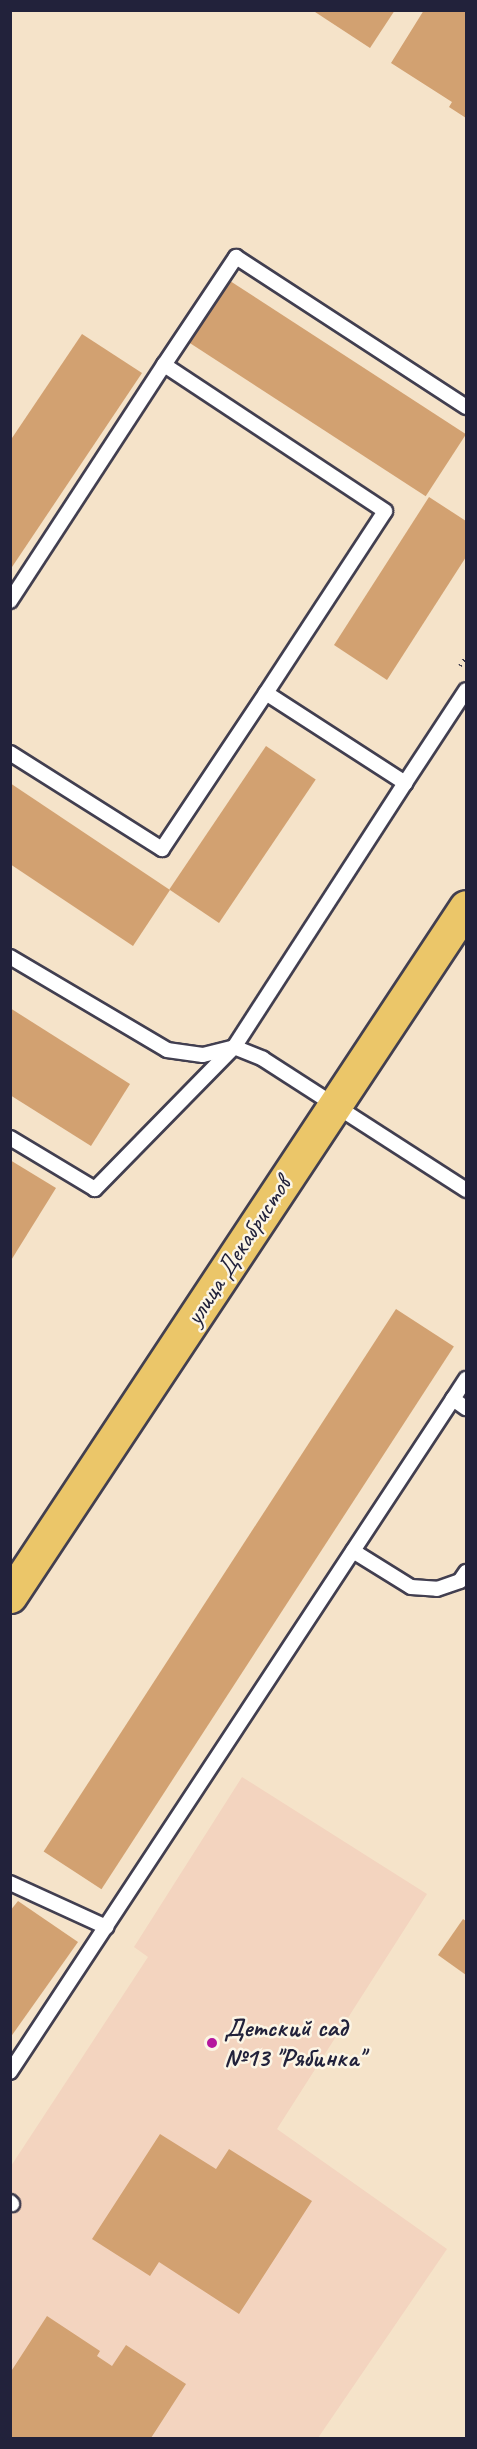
<!DOCTYPE html>
<html>
<head>
<meta charset="utf-8">
<style>
	body { margin:0 }
	#map { position:relative; width:477px; height:2449px; overflow:hidden; background:#f5e3c9; font-family:Caveat,sans-serif }
	div>[style] { position:absolute }
	.built>* { inset:0; background:#f3d4bf }
	.building>* { inset:0; background:#d2a171; transform-origin:0 0 }
	.path>* { height:4px; margin-top:-2px; transform-origin:0; background:repeating-linear-gradient(90deg,#423f50 0 1.5px,transparent 0 6px) }
	.roads { filter:drop-shadow(2px 0 #423f50) drop-shadow(-2px 0 #423f50) drop-shadow(0 2px #423f50) drop-shadow(0 -2px #423f50) }
	.service>* { height:14px; margin:-7px; padding:0 7px; transform-origin:7px; border-radius:7px; background:#fff }
	.primary>* { height:33px; margin:-16.5px; padding:0 16.5px; transform-origin:16.5px; border-radius:16.5px; background:#ebc669 }
	.dots>* { width:16px; height:16px; translate:-50% -50%; box-sizing:border-box; border:3px solid #fcf5e5; border-radius:50% }
	span { translate:-50% -50%; white-space:nowrap; text-align:center; line-height:1.15; -webkit-text-stroke:5px #fcf5e5; paint-order:stroke }
	.street-label { font-size:26px; color:#22223b }
	.poi-label { font-size:26px; color:#22223b; font-weight:700 }
	.left { translate:0 -50%; text-align:left }
	.frame { position:absolute; inset:0; border:12px solid #22223b; pointer-events:none }
</style>
</head>
<body>
<div id="map">
	<div class="built">
		<div style="clip-path:polygon(242px 1777px,427px 1894px,277px 2129px,447px 2249px,318px 2438px,11px 2438px,11px 2166px,148px 1957px,134px 1947px)"></div>
	</div>
	<div class="building">
		<div style="clip-path:polygon(312px 10px,395px 10px,370px 48px)"></div>
		<div style="clip-path:polygon(424px 10px,466px 10px,466px 118px,449px 107px,452px 102px,391px 63px)"></div>
		<div style="left:227px;top:279px;width:285px;height:74px;rotate:33deg"></div>
		<div style="clip-path:polygon(82px 334px,142px 373px,10px 570px,10px 441px)"></div>
		<div style="clip-path:polygon(429px 497px,466px 521px,466px 557px,387px 680px,334px 645px)"></div>
		<div style="left:266px;top:746px;width:60px;height:173px;rotate:34deg"></div>
		<div style="clip-path:polygon(10px 783px,170px 890px,133px 946px,10px 864px)"></div>
		<div style="clip-path:polygon(10px 1008px,130px 1084px,91px 1146px,10px 1095px)"></div>
		<div style="clip-path:polygon(10px 1160px,56px 1188px,10px 1262px)"></div>
		<div style="left:396px;top:1309px;width:69px;height:647px;rotate:33deg"></div>
		<div style="clip-path:polygon(18px 1901px,78px 1942px,10px 2038px,10px 1911px)"></div>
		<div style="clip-path:polygon(463px 1919px,466px 1921px,466px 1975px,438px 1955px)"></div>
		<div style="clip-path:polygon(160px 2134px,216px 2169px,229px 2149px,312px 2201px,239px 2314px,159px 2262px,150px 2276px,92px 2239px)"></div>
		<div style="clip-path:polygon(47px 2316px,100px 2351px,97px 2356px,112px 2366px,126px 2345px,186px 2384px,151px 2438px,10px 2438px,10px 2373px)"></div>
	</div>
	<div class="path">
		<div style="left:460px;top:666px;width:11px;rotate:-56deg"></div>
	</div>
	<div class="roads">
		<div class="service">
			<div style="left:10px;top:601px;width:282px;rotate:-56.9deg"></div>
			<div style="left:266px;top:693px;width:217px;rotate:-56.8deg"></div>
			<div style="left:385px;top:511px;width:265px;rotate:-146.5deg"></div>
			<div style="left:164px;top:365px;width:130px;rotate:-56.3deg"></div>
			<div style="left:236px;top:257px;width:275px;rotate:33.1deg"></div>
			<div style="left:10px;top:753px;width:180px;rotate:32.3deg"></div>
			<div style="left:162px;top:849px;width:187px;rotate:-56.3deg"></div>
			<div style="left:266px;top:693px;width:166px;rotate:32.9deg"></div>
			<div style="left:405px;top:783px;width:315px;rotate:122.9deg"></div>
			<div style="left:234px;top:1047px;width:199px;rotate:134.4deg"></div>
			<div style="left:95px;top:1189px;width:99px;rotate:-149deg"></div>
			<div style="left:405px;top:783px;width:111px;rotate:-56.7deg"></div>
			<div style="left:10px;top:957px;width:182px;rotate:30.6deg"></div>
			<div style="left:167px;top:1050px;width:36px;rotate:8deg"></div>
			<div style="left:203px;top:1055px;width:32px;rotate:-14deg"></div>
			<div style="left:234px;top:1047px;width:31px;rotate:22deg"></div>
			<div style="left:263px;top:1059px;width:242px;rotate:32.8deg"></div>
			<div style="left:453px;top:1399px;width:24px;rotate:-57deg"></div>
			<div style="left:353px;top:1551px;width:68px;rotate:31.8deg"></div>
			<div style="left:411px;top:1587px;width:26px;rotate:4deg"></div>
			<div style="left:437px;top:1589px;width:24px;rotate:-19deg"></div>
			<div style="left:460px;top:1581px;width:11px;rotate:-56deg"></div>
			<div style="left:10px;top:1883px;width:106px;rotate:24.6deg"></div>
			<div style="left:10px;top:2072px;width:806px;rotate:-56.65deg"></div>
			<div style="left:453px;top:1399px;width:16px;rotate:35deg"></div>
			<div style="left:10px;top:2202px;width:3px;rotate:45deg"></div>
		</div>
		<div class="primary">
			<div style="left:10px;top:1596px;width:826px;rotate:-56.5deg"></div>
		</div>
	</div>
	<div class="dots">
		<div style="left:212px;top:2043px;background:#b5179e"></div>
	</div>
	<div class="street-label">
		<span style="left:238px;top:1251px;rotate:-57deg">улица Декабристов</span>
	</div>
	<div class="poi-label">
		<span class="left" style="left:224px;top:2043px">Детский сад<br>№13 "Рябинка"</span>
	</div>
	<div class="frame"></div>
</div>
</body>
</html>
